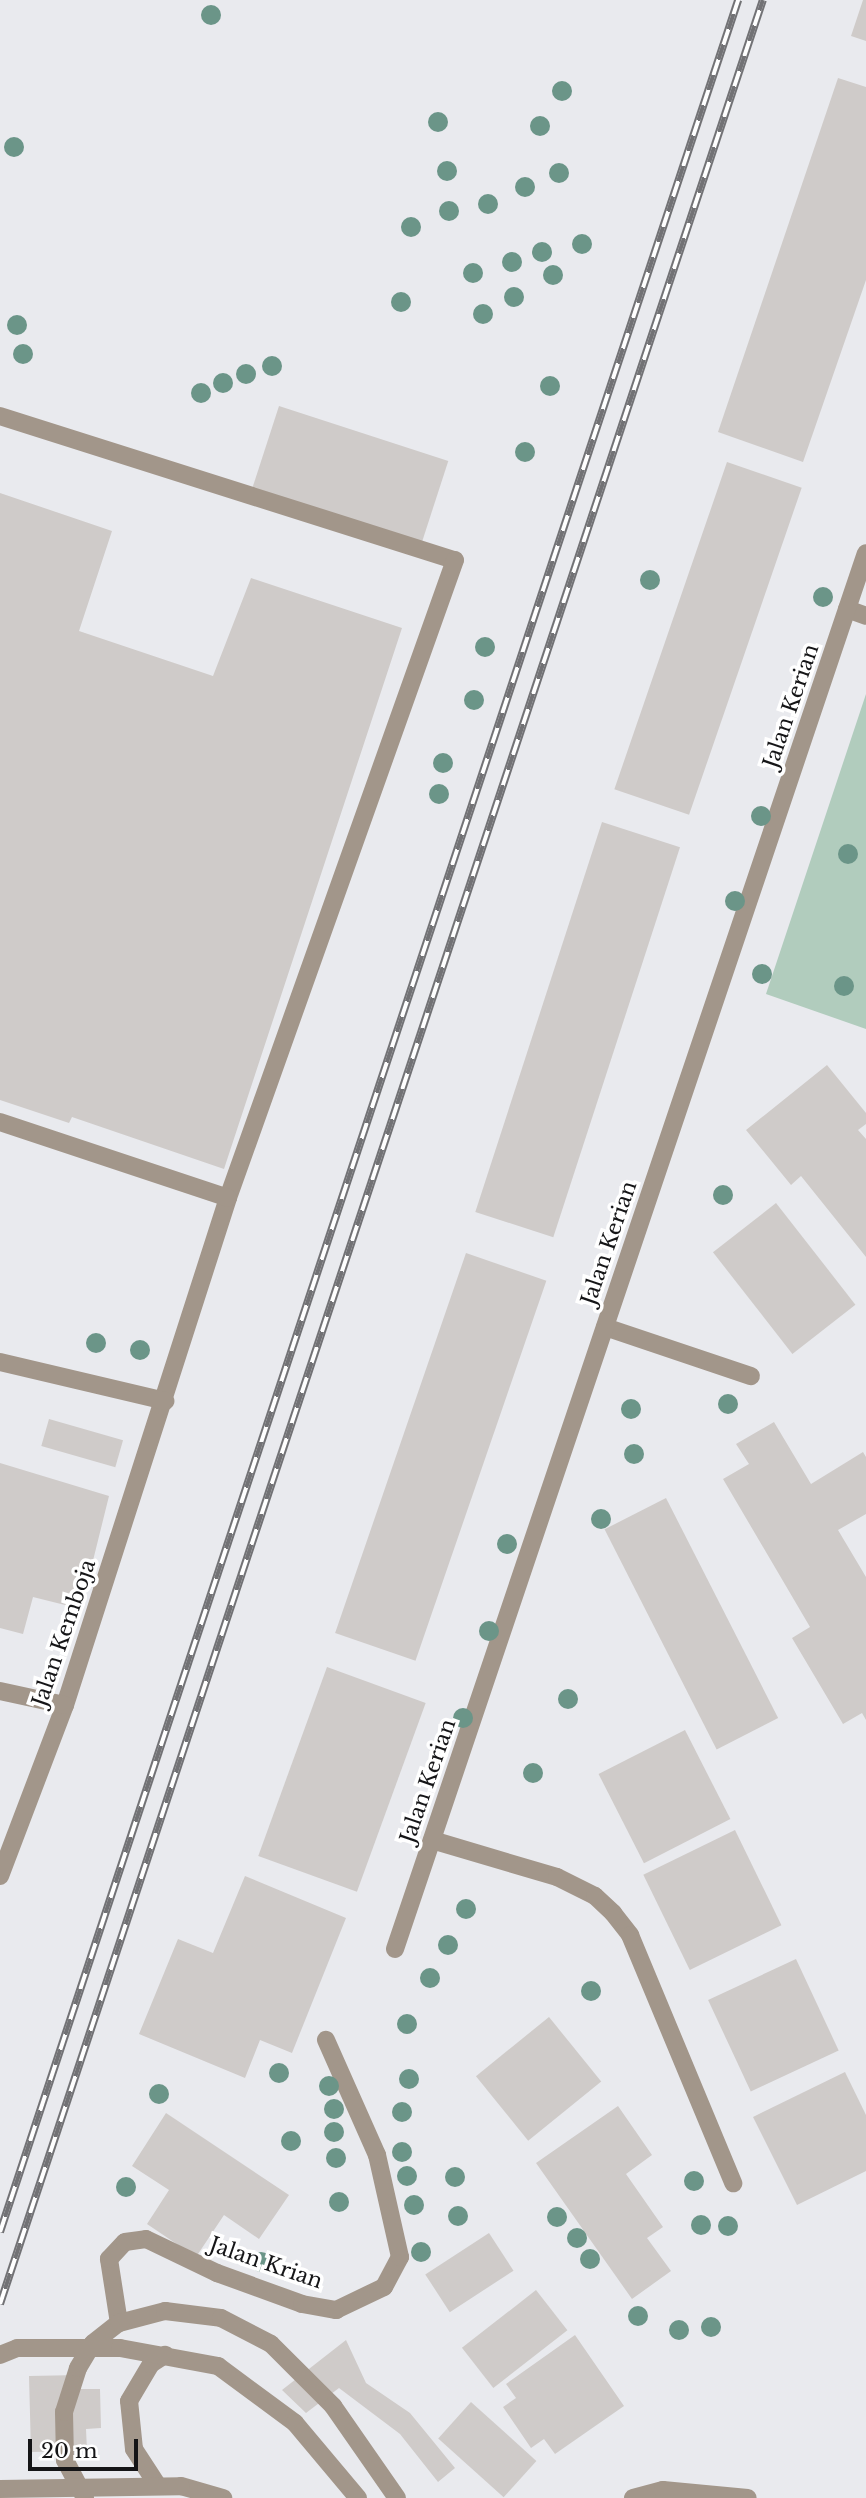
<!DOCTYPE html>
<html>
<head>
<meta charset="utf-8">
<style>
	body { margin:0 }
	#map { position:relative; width:866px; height:2498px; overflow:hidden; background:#e9eaee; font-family:"Libre Baskerville",serif }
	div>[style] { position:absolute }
	.green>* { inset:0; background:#b1ccbd }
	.building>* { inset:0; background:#cfcbc9; transform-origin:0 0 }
	.lane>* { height:18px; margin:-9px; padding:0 9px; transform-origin:9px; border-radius:9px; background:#a2968a }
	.street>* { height:18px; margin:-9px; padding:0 9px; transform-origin:9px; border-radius:9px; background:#a2968a }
	.rail>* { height:8px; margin-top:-4px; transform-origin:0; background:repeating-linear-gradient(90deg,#fff 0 16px,#727275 0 32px); box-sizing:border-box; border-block:2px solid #727275 }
	.street-bridge>* { height:18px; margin:-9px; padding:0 9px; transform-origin:9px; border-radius:9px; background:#a2968a }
	.trees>* { width:20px; height:20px; margin:-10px; border-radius:50%; background:#6b9588 }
	span { translate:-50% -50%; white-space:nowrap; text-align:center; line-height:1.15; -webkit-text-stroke:7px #fff; paint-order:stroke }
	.street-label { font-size:21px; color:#151517 }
	.scale { position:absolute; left:28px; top:2439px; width:110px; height:32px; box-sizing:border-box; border:4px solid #151517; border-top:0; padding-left:9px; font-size:21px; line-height:24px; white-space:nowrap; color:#151517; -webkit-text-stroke:5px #fff; paint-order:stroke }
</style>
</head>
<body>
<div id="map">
	<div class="green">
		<div style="clip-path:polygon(866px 694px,866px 1029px,766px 994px)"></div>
	</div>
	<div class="building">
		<div style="clip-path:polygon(863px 0,866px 0,866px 41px,851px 36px)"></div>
		<div style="clip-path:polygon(838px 78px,866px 87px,866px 280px,803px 462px,718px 432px)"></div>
		<div style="left:279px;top:406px;width:178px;height:88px;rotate:18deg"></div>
		<div style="left:727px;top:462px;width:79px;height:346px;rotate:19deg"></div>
		<div style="clip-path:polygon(0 493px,112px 531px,79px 631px,213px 676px,251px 578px,402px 628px,224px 1169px,72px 1117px,69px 1123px,0 1100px)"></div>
		<div style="left:602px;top:822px;width:82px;height:410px;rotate:18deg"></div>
		<div style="clip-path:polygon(827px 1065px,866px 1113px,866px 1124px,858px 1130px,866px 1139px,866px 1257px,801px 1176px,791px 1185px,746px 1130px)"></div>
		<div style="left:776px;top:1203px;width:129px;height:80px;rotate:52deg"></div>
		<div style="left:466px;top:1253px;width:85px;height:402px;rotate:19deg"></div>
		<div style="left:49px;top:1419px;width:77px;height:28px;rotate:16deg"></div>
		<div style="clip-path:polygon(774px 1422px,811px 1484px,863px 1452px,866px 1457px,866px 1514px,838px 1530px,866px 1577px,866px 1720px,862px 1713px,843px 1724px,792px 1638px,810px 1627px,723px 1479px,749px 1464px,736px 1444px)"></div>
		<div style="clip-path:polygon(0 1463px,109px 1496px,81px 1609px,33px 1597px,23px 1634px,0 1628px)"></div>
		<div style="left:666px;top:1498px;width:247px;height:69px;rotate:63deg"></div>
		<div style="left:327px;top:1667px;width:105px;height:201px;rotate:20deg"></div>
		<div style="left:685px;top:1730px;width:100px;height:97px;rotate:63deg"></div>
		<div style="left:735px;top:1830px;width:106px;height:102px;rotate:64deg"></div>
		<div style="clip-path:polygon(245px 1876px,346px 1918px,292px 2053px,260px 2040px,245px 2078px,139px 2034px,178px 1939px,213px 1953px)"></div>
		<div style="left:796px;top:1959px;width:101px;height:97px;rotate:65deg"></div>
		<div style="left:549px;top:2017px;width:83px;height:94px;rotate:51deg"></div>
		<div style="clip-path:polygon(845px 2072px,866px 2115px,866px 2171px,797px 2205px,753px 2117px)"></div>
		<div style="clip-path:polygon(618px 2106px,652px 2155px,626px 2174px,663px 2227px,647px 2238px,671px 2271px,632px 2299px,536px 2163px)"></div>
		<div style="clip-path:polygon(166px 2113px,289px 2195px,259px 2239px,224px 2215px,196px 2257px,147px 2224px,169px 2190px,132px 2166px)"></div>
		<div style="left:489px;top:2233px;width:45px;height:76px;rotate:57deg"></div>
		<div style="left:536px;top:2290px;width:51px;height:94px;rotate:52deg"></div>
		<div style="clip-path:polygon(575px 2335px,624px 2406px,555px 2454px,544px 2439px,531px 2448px,503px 2407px,516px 2398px,506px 2384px)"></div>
		<div style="clip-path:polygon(346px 2340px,366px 2383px,410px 2413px,455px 2468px,438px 2482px,400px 2434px,339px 2388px,306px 2413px,282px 2390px)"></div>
		<div style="clip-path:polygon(80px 2375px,81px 2389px,100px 2389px,101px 2428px,86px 2429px,87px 2451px,31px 2452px,29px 2376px)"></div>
		<div style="left:471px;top:2402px;width:88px;height:49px;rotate:42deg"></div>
	</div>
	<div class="lane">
		<div style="left:0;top:416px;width:477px;rotate:17.6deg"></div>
		<div style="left:455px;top:560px;width:677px;rotate:109.59deg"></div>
		<div style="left:228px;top:1198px;width:533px;rotate:107.82deg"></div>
		<div style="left:65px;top:1705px;width:183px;rotate:110.8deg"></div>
		<div style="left:0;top:1122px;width:240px;rotate:18.4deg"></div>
		<div style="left:0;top:1362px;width:170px;rotate:13.3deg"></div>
		<div style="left:0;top:1691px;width:66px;rotate:12.2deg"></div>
		<div style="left:432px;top:1840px;width:130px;rotate:16.5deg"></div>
		<div style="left:557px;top:1877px;width:42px;rotate:26.6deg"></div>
		<div style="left:595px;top:1896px;width:25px;rotate:43deg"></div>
		<div style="left:613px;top:1913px;width:28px;rotate:52deg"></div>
		<div style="left:630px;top:1935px;width:269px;rotate:67.4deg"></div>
		<div style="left:119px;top:2323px;width:65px;rotate:-98.9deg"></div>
		<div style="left:109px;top:2259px;width:23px;rotate:-47deg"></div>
		<div style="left:125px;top:2242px;width:21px;rotate:-8deg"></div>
		<div style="left:146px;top:2239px;width:79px;rotate:25.6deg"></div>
		<div style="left:217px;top:2273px;width:90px;rotate:20deg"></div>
		<div style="left:302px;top:2304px;width:35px;rotate:10deg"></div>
		<div style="left:336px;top:2310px;width:53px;rotate:-25.6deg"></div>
		<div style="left:384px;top:2287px;width:34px;rotate:-62deg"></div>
		<div style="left:400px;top:2257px;width:105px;rotate:-102.7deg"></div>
		<div style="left:377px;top:2155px;width:126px;rotate:-113.9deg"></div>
		<div style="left:633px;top:2498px;width:31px;rotate:-15deg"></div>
		<div style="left:663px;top:2490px;width:85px;rotate:5.4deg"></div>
	</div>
	<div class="street">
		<div style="left:847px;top:609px;width:20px;rotate:20deg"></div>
		<div style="left:605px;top:1327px;width:154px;rotate:18.6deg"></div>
		<div style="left:395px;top:1949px;width:1473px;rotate:-71.36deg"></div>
		<div style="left:218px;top:2366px;width:96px;rotate:36.5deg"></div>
		<div style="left:295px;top:2423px;width:98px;rotate:50deg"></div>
		<div style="left:158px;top:2486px;width:44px;rotate:-123deg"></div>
		<div style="left:134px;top:2449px;width:48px;rotate:-95.9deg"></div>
		<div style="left:129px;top:2401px;width:43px;rotate:-59.3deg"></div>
		<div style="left:151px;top:2364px;width:17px;rotate:-33deg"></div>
		<div style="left:181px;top:2486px;width:44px;rotate:15.9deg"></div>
		<div style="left:85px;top:2498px;width:43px;rotate:-117.8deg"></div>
		<div style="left:65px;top:2460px;width:48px;rotate:-91.2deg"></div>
		<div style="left:64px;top:2412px;width:46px;rotate:-72.3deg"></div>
		<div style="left:78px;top:2368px;width:29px;rotate:-59deg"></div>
		<div style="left:93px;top:2343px;width:33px;rotate:-38deg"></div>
		<div style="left:119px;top:2323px;width:48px;rotate:-14.6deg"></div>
		<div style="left:165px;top:2311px;width:56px;rotate:7.1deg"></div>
		<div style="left:221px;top:2318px;width:56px;rotate:27.5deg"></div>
		<div style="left:271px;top:2344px;width:88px;rotate:45deg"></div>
		<div style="left:333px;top:2406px;width:112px;rotate:55.2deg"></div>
	</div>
	<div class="rail">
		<div style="left:0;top:2232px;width:2351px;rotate:-71.7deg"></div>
		<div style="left:0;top:2304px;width:2427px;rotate:-71.68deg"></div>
	</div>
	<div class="street-bridge">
		<div style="left:0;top:2355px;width:18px;rotate:-22deg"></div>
		<div style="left:17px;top:2348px;width:103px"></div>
		<div style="left:120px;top:2348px;width:100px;rotate:10.4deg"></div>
		<div style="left:0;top:2489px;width:181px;rotate:-0.9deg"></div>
	</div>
	<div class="trees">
		<div style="left:211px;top:15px"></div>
		<div style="left:562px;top:91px"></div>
		<div style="left:438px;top:122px"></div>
		<div style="left:540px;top:126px"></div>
		<div style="left:14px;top:147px"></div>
		<div style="left:447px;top:171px"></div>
		<div style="left:559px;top:173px"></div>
		<div style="left:525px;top:187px"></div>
		<div style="left:488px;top:204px"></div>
		<div style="left:449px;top:211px"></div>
		<div style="left:411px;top:227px"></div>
		<div style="left:582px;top:244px"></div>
		<div style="left:542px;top:252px"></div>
		<div style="left:512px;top:262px"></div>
		<div style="left:473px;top:273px"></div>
		<div style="left:553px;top:275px"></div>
		<div style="left:514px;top:297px"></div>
		<div style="left:401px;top:302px"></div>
		<div style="left:483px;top:314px"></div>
		<div style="left:17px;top:325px"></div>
		<div style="left:23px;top:354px"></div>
		<div style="left:272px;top:366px"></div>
		<div style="left:246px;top:374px"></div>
		<div style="left:223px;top:383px"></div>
		<div style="left:550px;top:386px"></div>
		<div style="left:201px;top:393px"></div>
		<div style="left:525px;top:452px"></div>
		<div style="left:650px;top:580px"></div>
		<div style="left:823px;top:597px"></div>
		<div style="left:485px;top:647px"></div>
		<div style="left:474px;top:700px"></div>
		<div style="left:443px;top:763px"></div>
		<div style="left:439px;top:794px"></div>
		<div style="left:761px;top:816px"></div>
		<div style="left:848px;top:854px"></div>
		<div style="left:735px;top:901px"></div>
		<div style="left:762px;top:974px"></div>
		<div style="left:844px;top:986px"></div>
		<div style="left:723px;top:1195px"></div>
		<div style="left:96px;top:1343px"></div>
		<div style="left:140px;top:1350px"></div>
		<div style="left:728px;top:1404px"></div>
		<div style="left:631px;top:1409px"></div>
		<div style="left:634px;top:1454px"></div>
		<div style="left:601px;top:1519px"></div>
		<div style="left:507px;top:1544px"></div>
		<div style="left:489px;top:1631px"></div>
		<div style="left:568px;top:1699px"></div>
		<div style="left:463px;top:1718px"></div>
		<div style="left:533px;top:1773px"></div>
		<div style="left:466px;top:1909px"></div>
		<div style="left:448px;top:1945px"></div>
		<div style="left:430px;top:1978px"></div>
		<div style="left:591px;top:1991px"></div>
		<div style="left:407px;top:2024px"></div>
		<div style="left:279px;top:2073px"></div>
		<div style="left:409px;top:2079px"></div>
		<div style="left:329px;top:2086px"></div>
		<div style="left:159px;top:2094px"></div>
		<div style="left:334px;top:2109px"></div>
		<div style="left:402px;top:2112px"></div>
		<div style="left:334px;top:2132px"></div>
		<div style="left:291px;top:2141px"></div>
		<div style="left:402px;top:2152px"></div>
		<div style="left:336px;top:2158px"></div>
		<div style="left:407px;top:2176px"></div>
		<div style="left:455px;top:2177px"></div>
		<div style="left:694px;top:2181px"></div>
		<div style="left:126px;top:2187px"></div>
		<div style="left:339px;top:2202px"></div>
		<div style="left:414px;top:2205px"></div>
		<div style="left:458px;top:2216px"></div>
		<div style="left:557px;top:2217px"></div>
		<div style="left:701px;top:2225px"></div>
		<div style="left:728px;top:2226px"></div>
		<div style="left:577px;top:2238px"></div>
		<div style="left:421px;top:2252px"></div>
		<div style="left:590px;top:2259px"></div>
		<div style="left:261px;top:2262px"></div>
		<div style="left:638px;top:2316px"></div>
		<div style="left:711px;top:2327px"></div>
		<div style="left:679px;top:2330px"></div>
	</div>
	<div class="street-label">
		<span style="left:791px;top:706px;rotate:-71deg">Jalan Kerian</span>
		<span style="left:609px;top:1243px;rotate:-71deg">Jalan Kerian</span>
		<span style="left:64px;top:1633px;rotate:-71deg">Jalan Kemboja</span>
		<span style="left:428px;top:1781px;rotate:-71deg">Jalan Kerian</span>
		<span style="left:266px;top:2263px;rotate:19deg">Jalan Krian</span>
	</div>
	<div class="scale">20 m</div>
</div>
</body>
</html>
